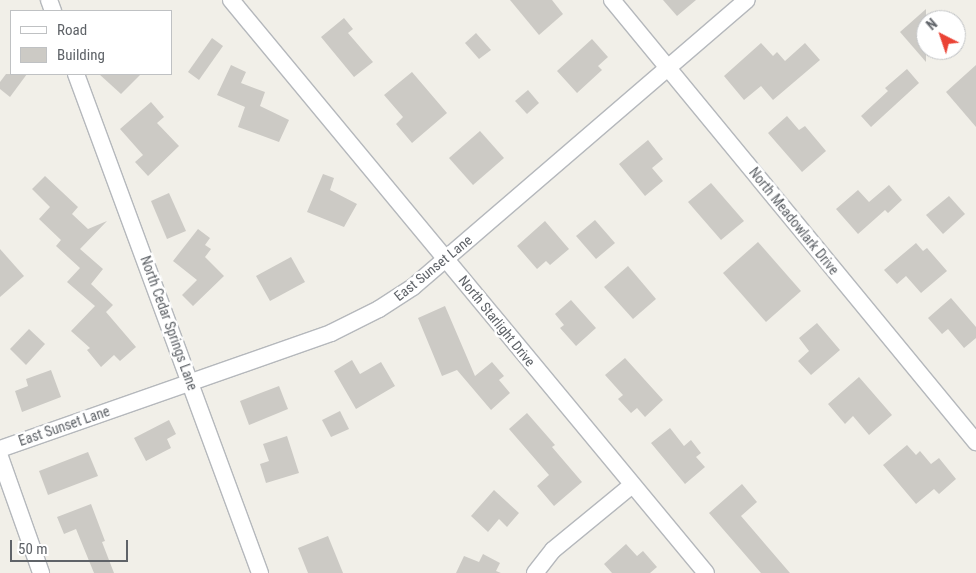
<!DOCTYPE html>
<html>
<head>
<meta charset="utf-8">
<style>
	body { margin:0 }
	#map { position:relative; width:976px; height:573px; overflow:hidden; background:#f1efe8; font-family:"Roboto Condensed",sans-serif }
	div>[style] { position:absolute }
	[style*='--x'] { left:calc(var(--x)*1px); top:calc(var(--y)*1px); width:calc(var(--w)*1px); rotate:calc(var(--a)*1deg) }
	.building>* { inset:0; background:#cccac5 }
	.roads { filter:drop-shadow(1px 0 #b5b8bc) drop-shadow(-1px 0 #b5b8bc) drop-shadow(0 1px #b5b8bc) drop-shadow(0 -1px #b5b8bc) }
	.minor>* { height:16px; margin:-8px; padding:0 8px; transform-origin:8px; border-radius:8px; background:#fff }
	span { translate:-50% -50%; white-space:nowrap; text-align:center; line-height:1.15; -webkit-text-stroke:5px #fff; paint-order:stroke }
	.street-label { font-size:14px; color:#5f6368 }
	.legend { position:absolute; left:10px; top:10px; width:162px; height:65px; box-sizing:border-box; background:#fff; border:1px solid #bfc1c3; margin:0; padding:6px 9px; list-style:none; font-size:15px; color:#5f6368 }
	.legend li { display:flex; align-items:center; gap:10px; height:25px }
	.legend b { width:25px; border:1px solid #bfc1c3 }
	.north { position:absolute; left:916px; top:10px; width:50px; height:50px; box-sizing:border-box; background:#fff; border:1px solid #bfc1c3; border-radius:50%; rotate:319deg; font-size:14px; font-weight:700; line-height:20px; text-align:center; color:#5f6368 }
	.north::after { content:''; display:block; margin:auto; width:18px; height:22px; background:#ea4335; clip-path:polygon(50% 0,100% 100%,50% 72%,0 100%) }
	.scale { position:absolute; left:10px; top:540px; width:118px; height:22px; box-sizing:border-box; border:2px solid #5f6368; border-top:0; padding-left:6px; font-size:15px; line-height:18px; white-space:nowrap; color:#5f6368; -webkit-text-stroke:4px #fff; paint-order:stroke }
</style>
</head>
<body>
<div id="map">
	<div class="building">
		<i style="clip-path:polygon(510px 0,552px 0,563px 14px,539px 35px)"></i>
		<i style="clip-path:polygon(663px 0,696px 0,677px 16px)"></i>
		<i style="clip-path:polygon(926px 9px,926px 62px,900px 32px)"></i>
		<i style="clip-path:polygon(344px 18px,353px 29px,348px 33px,373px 62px,354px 77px,321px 37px)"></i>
		<i style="clip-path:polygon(476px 33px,491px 50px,479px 59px,465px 43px)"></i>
		<i style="clip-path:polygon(212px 38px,223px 46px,199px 80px,188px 72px)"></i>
		<i style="clip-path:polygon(592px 39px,608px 57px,598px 66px,602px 70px,577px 93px,557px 71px)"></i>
		<i style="clip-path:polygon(761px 43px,773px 56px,777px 52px,785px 61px,805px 43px,820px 60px,773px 100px,761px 86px,744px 100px,724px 76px)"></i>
		<i style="clip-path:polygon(231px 65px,246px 72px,241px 83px,265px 92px,260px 106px,289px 120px,279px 142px,238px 127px,245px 107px,217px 95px)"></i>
		<i style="clip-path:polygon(976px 65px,976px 127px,946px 92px)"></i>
		<i style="clip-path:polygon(907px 69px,919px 83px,871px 127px,861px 116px,888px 91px,885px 88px)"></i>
		<i style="clip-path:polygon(412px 72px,447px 113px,412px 143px,396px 124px,403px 117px,384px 95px)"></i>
		<i style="clip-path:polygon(6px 74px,27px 74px,10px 97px,0 89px,0 82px)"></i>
		<i style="clip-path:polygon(99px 74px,141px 74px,121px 94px)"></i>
		<i style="clip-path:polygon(528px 90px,539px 103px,527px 114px,515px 101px)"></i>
		<i style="clip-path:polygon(151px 102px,164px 117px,157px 123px,179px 146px,148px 176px,135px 162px,143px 155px,120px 129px)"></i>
		<i style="clip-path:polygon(787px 116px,799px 130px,805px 126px,826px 151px,802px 172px,768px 133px)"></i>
		<i style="clip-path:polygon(480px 131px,504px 158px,473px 185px,449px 158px)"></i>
		<i style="clip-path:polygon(648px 140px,663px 159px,652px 168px,663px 181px,645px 196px,619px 164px)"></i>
		<i style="clip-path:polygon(323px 174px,334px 178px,330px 190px,357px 204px,344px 227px,307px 212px)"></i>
		<i style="clip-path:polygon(45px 176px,78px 207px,72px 214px,88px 229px,107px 221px,80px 249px,103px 269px,91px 284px,113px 305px,106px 312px,136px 347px,120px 361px,114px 355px,101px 367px,87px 350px,90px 348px,71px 331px,95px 306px,67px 282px,80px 268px,56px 246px,61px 240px,39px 219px,50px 207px,32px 189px)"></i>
		<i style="clip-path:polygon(711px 183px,744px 221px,721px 240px,688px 202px)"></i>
		<i style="clip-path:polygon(889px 185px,902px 200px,888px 213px,885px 210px,858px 234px,836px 209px,858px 190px,869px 202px)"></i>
		<i style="clip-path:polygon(169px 193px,186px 231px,167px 239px,151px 201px)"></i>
		<i style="clip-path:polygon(949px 196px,965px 214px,943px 234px,926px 215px)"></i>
		<i style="clip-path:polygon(595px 220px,615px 243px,596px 259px,576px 236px)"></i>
		<i style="clip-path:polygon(545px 221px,569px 249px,550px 265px,546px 261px,537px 269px,517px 246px)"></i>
		<i style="clip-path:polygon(198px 229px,210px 238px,205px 245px,211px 249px,205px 257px,224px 276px,193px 306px,182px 295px,197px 280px,173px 261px)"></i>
		<i style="clip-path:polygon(758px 242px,801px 291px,766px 322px,723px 273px)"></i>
		<i style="clip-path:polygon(916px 243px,923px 251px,927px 248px,947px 271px,921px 293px,906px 276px,897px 284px,884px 270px)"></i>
		<i style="clip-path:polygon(0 249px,24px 276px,0 297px)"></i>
		<i style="clip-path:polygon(291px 257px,305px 282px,270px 301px,256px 276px)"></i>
		<i style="clip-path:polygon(628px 266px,656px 299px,633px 319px,604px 287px)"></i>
		<i style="clip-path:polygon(951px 298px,976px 327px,976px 338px,964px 348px,948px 329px,942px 334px,928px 318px)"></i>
		<i style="clip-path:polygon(571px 300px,596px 328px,576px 346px,560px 328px,564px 325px,555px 314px)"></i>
		<i style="clip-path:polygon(445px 306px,475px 376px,492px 362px,504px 376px,499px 380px,510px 393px,491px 410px,457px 370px,442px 376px,418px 318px)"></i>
		<i style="clip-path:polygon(817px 323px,840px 350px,811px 375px,798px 361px,809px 351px,799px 338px)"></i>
		<i style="clip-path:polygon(29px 329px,45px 344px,26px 365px,10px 349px)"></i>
		<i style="clip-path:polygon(625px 358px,663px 400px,645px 417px,637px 408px,631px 413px,618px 399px,623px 395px,605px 375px)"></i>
		<i style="clip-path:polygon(352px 360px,360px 374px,381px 362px,395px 386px,356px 409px,334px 371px)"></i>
		<i style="clip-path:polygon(51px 370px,61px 397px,22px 412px,15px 391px,28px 386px,26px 379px)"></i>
		<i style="clip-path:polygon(859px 377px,892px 415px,869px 435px,853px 416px,845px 424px,828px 404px)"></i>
		<i style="clip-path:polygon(279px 386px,288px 409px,249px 425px,240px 401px)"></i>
		<i style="clip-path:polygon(340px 411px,349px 429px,331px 437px,322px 420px)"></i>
		<i style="clip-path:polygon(527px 413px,555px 445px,552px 447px,582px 482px,554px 506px,537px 486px,549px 475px,509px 429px)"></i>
		<i style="clip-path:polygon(169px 420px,176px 434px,167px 439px,171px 448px,146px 461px,134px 438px)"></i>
		<i style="clip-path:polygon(670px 428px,684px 446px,691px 440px,701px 453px,696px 457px,705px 467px,685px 484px,651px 443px)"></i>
		<i style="clip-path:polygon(287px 436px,299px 473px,266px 483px,260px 464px,269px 461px,263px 444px)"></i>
		<i style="clip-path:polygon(907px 445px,916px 455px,920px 451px,931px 464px,939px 458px,956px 479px,939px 494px,934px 489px,916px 504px,883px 465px)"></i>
		<i style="clip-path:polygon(88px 452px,98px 476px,48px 495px,39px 471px)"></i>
		<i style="clip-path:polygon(742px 484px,757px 502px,741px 516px,790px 573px,761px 573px,709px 513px)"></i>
		<i style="clip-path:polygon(494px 490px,519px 513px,507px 527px,499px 519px,488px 532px,471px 516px)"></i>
		<i style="clip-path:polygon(91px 504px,105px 541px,102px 542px,114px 573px,94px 573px,76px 529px,64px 534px,57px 517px)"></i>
		<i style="clip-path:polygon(328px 536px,343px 573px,308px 573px,298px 548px)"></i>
		<i style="clip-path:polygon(626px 544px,637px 556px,643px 551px,657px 567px,650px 573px,612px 573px,604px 564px)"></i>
		<i style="clip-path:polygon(483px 554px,500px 563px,496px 571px,501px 573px,456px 573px,464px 556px,479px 562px)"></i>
	</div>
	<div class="roads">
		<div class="minor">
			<i style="--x:49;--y:0;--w:12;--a:70"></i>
			<i style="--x:231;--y:0;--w:744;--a:50.34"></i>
			<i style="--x:612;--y:0;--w:573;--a:50.53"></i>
			<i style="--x:76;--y:74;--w:532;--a:69.76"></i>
			<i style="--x:0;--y:449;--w:351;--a:-19.3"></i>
			<i style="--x:331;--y:333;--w:54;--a:-26.6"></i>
			<i style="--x:379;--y:309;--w:40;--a:-32.9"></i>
			<i style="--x:413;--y:287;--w:440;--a:-40.7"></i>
			<i style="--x:0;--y:457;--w:123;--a:70.5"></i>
			<i style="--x:535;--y:573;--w:29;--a:-52"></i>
			<i style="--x:553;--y:550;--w:102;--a:-39.4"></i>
		</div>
	</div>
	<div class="street-label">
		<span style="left:794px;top:221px;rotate:51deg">North Meadowlark Drive</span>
		<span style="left:433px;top:268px;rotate:-39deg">East Sunset Lane</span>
		<span style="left:497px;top:321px;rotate:51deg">North Starlight Drive</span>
		<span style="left:169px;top:323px;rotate:70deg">North Cedar Springs Lane</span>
		<span style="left:64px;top:426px;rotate:-19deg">East Sunset Lane</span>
	</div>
	<ul class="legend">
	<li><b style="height:6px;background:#fff"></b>Road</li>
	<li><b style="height:14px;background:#cccac5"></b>Building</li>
	</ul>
	<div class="north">N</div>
	<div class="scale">50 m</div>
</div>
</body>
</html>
